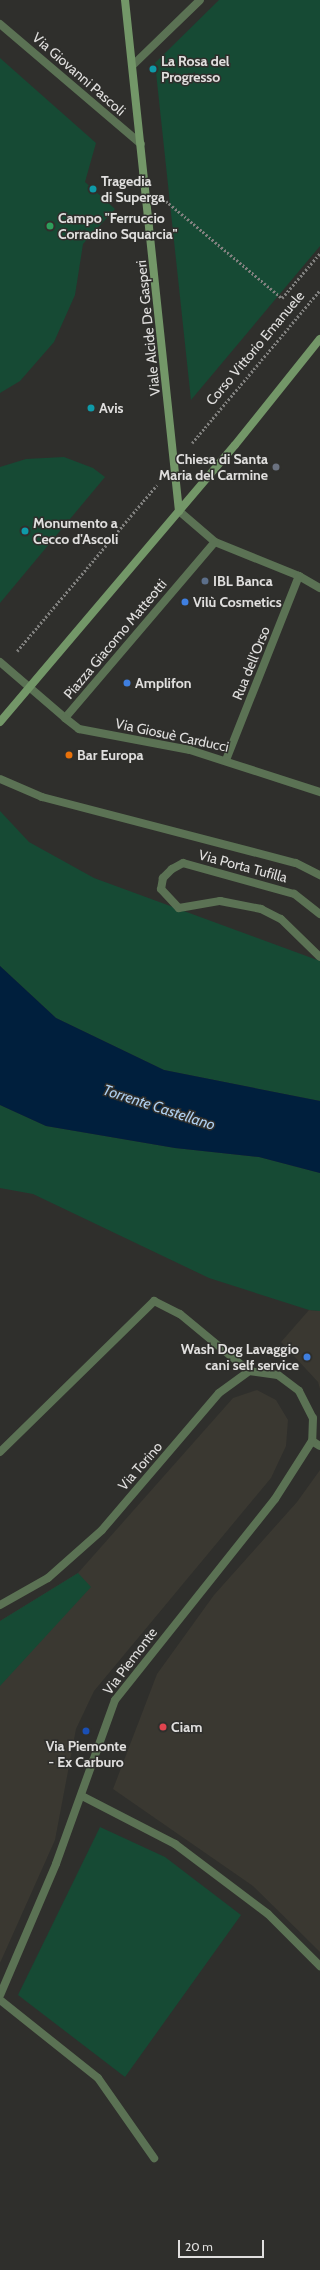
<!DOCTYPE html>
<html>
<head>
<meta charset="utf-8">
<style>
	body { margin:0 }
	#map { position:relative; width:320px; height:2270px; overflow:hidden; background:#2f2f2c; font-family:Cabin,sans-serif }
	div>[style] { position:absolute }
	[style*='--x'] { left:calc(var(--x)*1px); top:calc(var(--y)*1px); width:calc(var(--w)*1px); rotate:calc(var(--a)*1deg) }
	.built>* { inset:0; background:#3a3831 }
	.green>* { inset:0; background:#164a34 }
	.water>* { inset:0; background:#001f3d }
	.path>* { height:2.5px; margin-top:-1.25px; transform-origin:0; background:repeating-linear-gradient(90deg,#80807e 0 2px,transparent 0 4px) }
	.lane>* { height:8px; margin:-4px; padding:0 4px; transform-origin:4px; border-radius:4px; background:#5b7254 }
	.street>* { height:8px; margin:-4px; padding:0 4px; transform-origin:4px; border-radius:4px; background:#5b7254 }
	.secondary>* { height:8px; margin:-4px; padding:0 4px; transform-origin:4px; border-radius:4px; background:#739768 }
	.dots>* { width:11px; height:11px; translate:-50% -50%; box-sizing:border-box; border:2px solid #2f2f2c; border-radius:50% }
	span { translate:-50% -50%; white-space:nowrap; text-align:center; line-height:1.15; -webkit-text-stroke:3px #2f2f2c; paint-order:stroke }
	.poi-label { font-size:14px; color:#e0dfde; font-weight:700 }
	.left { translate:0 -50%; text-align:left }
	.right { translate:-100% -50%; text-align:right }
	.street-label { font-size:14px; color:#e0dfde }
	.water-label { font-size:15px; color:#adceef; font-style:italic }
	.scale { position:absolute; left:178px; top:2240px; width:86px; height:18px; box-sizing:border-box; border:2px solid #e0dfde; border-top:0; padding-left:5px; font-size:12px; line-height:14px; white-space:nowrap; color:#e0dfde; -webkit-text-stroke:3px #2f2f2c; paint-order:stroke }
</style>
</head>
<body>
<div id="map">
	<div class="built">
		<i style="clip-path:polygon(309px 1310px,320px 1311px,320px 1389px,318px 1382px,281px 1342px)"></i>
		<i style="clip-path:polygon(257px 1390px,276px 1400px,288px 1420px,286px 1446px,271px 1478px,94px 1691px,76px 1729px,55px 1840px,0 1963px,0 1621px,78px 1573px,233px 1398px)"></i>
		<i style="clip-path:polygon(320px 1470px,320px 1952px,253px 1886px,113px 1789px,157px 1674px,214px 1595px,297px 1502px)"></i>
	</div>
	<div class="green">
		<i style="clip-path:polygon(219px 0,320px 0,320px 246px,191px 400px,155px 63px)"></i>
		<i style="clip-path:polygon(0 58px,96px 143px,85px 182px,115px 209px,83px 244px,75px 295px,54px 342px,20px 381px,0 393px)"></i>
		<i style="clip-path:polygon(64px 457px,93px 468px,105px 477px,0 603px,0 467px,26px 459px)"></i>
		<i style="clip-path:polygon(0 811px,29px 842px,94px 878px,320px 961px,320px 1101px,164px 1070px,56px 1018px,0 966px)"></i>
		<i style="clip-path:polygon(0 1105px,46px 1126px,175px 1148px,259px 1157px,320px 1173px,320px 1311px,309px 1310px,209px 1278px,33px 1194px,0 1188px)"></i>
		<i style="clip-path:polygon(78px 1573px,91px 1587px,0 1686px,0 1621px)"></i>
		<i style="clip-path:polygon(100px 1827px,165px 1857px,241px 1915px,125px 2077px,18px 1995px)"></i>
	</div>
	<div class="water">
		<i style="clip-path:polygon(0 966px,56px 1018px,164px 1070px,320px 1101px,320px 1173px,259px 1157px,175px 1148px,46px 1126px,0 1105px)"></i>
	</div>
	<div class="path">
		<i style="--x:166;--y:201;--w:151;--a:39.9"></i>
		<i style="--x:282;--y:298;--w:59;--a:-49.8"></i>
		<i style="--x:192;--y:443;--w:199;--a:-50.1"></i>
		<i style="--x:17;--y:651;--w:217;--a:-49.9"></i>
	</div>
	<div class="lane">
		<i style="--x:0;--y:1452;--w:216;--a:-44.4"></i>
		<i style="--x:154;--y:1301;--w:29;--a:27"></i>
		<i style="--x:180;--y:1314;--w:89;--a:39.6"></i>
		<i style="--x:82;--y:1796;--w:105;--a:27.3"></i>
		<i style="--x:175;--y:1844;--w:116;--a:37"></i>
		<i style="--x:268;--y:1914;--w:74;--a:45"></i>
		<i style="--x:0;--y:2000;--w:125;--a:38.5"></i>
		<i style="--x:98;--y:2078;--w:98;--a:55"></i>
	</div>
	<div class="street">
		<i style="--x:0;--y:24;--w:185;--a:40.4"></i>
		<i style="--x:133;--y:65;--w:93;--a:-44.1"></i>
		<i style="--x:179;--y:511;--w:48;--a:40.7"></i>
		<i style="--x:215;--y:542;--w:91;--a:22"></i>
		<i style="--x:299;--y:576;--w:24;--a:30"></i>
		<i style="--x:0;--y:662;--w:86;--a:40.7"></i>
		<i style="--x:65;--y:718;--w:231;--a:-49.6"></i>
		<i style="--x:65;--y:718;--w:18;--a:38"></i>
		<i style="--x:79;--y:729;--w:113;--a:10.7"></i>
		<i style="--x:190;--y:750;--w:137;--a:17.9"></i>
		<i style="--x:226;--y:760;--w:198;--a:-68.4"></i>
		<i style="--x:0;--y:779;--w:46;--a:23.2"></i>
		<i style="--x:42;--y:797;--w:262;--a:14.6"></i>
		<i style="--x:296;--y:863;--w:27;--a:27"></i>
		<i style="--x:320;--y:914;--w:33;--a:-142"></i>
		<i style="--x:294;--y:894;--w:115;--a:-164.4"></i>
		<i style="--x:183;--y:863;--w:13;--a:151"></i>
		<i style="--x:172;--y:869;--w:13;--a:135"></i>
		<i style="--x:163;--y:878;--w:11;--a:100"></i>
		<i style="--x:161;--y:889;--w:26;--a:47"></i>
		<i style="--x:179;--y:908;--w:42;--a:-9.7"></i>
		<i style="--x:220;--y:901;--w:42;--a:11"></i>
		<i style="--x:261;--y:909;--w:22;--a:27"></i>
		<i style="--x:281;--y:919;--w:54;--a:44.3"></i>
		<i style="--x:312;--y:1441;--w:9;--a:32"></i>
		<i style="--x:0;--y:1605;--w:55;--a:-29.4"></i>
		<i style="--x:48;--y:1578;--w:72;--a:-41.6"></i>
		<i style="--x:102;--y:1530;--w:180;--a:-49.5"></i>
		<i style="--x:219;--y:1393;--w:37;--a:-36"></i>
		<i style="--x:249;--y:1371;--w:29;--a:8"></i>
		<i style="--x:278;--y:1375;--w:26;--a:37"></i>
		<i style="--x:299;--y:1391;--w:30;--a:63"></i>
		<i style="--x:313;--y:1418;--w:23;--a:92"></i>
		<i style="--x:312;--y:1441;--w:69;--a:122.5"></i>
		<i style="--x:275;--y:1499;--w:257;--a:128.5"></i>
		<i style="--x:115;--y:1700;--w:174;--a:109.8"></i>
		<i style="--x:56;--y:1864;--w:142;--a:113.1"></i>
	</div>
	<div class="secondary">
		<i style="--x:125;--y:0;--w:514;--a:83.97"></i>
		<i style="--x:0;--y:722;--w:363;--a:-49.7"></i>
		<i style="--x:235;--y:445;--w:136;--a:-51.3"></i>
	</div>
	<div class="dots">
		<i style="left:153px;top:69px;background:#0f9aa8"></i>
		<i style="left:93px;top:189px;background:#0f9aa8"></i>
		<i style="left:50px;top:226px;background:#2e9e5b"></i>
		<i style="left:91px;top:408px;background:#0f9aa8"></i>
		<i style="left:276px;top:467px;background:#6b7280"></i>
		<i style="left:25px;top:531px;background:#0f9aa8"></i>
		<i style="left:205px;top:581px;background:#5c6f8a"></i>
		<i style="left:185px;top:602px;background:#3f7fe0"></i>
		<i style="left:127px;top:683px;background:#3f7fe0"></i>
		<i style="left:69px;top:755px;background:#e8710a"></i>
		<i style="left:307px;top:1357px;background:#3f7fe0"></i>
		<i style="left:163px;top:1727px;background:#e0444e"></i>
		<i style="left:86px;top:1731px;background:#1a4fb4"></i>
	</div>
	<div class="poi-label">
		<span class="left" style="left:161px;top:69px">La Rosa del<br>Progresso</span>
		<span class="left" style="left:101px;top:189px">Tragedia<br>di Superga</span>
		<span class="left" style="left:58px;top:226px">Campo "Ferruccio<br>Corradino Squarcia"</span>
		<span class="left" style="left:99px;top:408px">Avis</span>
		<span class="right" style="left:268px;top:467px">Chiesa di Santa<br>Maria del Carmine</span>
		<span class="left" style="left:33px;top:531px">Monumento a<br>Cecco d'Ascoli</span>
		<span class="left" style="left:213px;top:581px">IBL Banca</span>
		<span class="left" style="left:193px;top:602px">Vilù Cosmetics</span>
		<span class="left" style="left:135px;top:683px">Amplifon</span>
		<span class="left" style="left:77px;top:755px">Bar Europa</span>
		<span class="right" style="left:299px;top:1357px">Wash Dog Lavaggio<br>cani self service</span>
		<span class="left" style="left:171px;top:1727px">Ciam</span>
		<span style="left:86px;top:1754px">Via Piemonte<br>- Ex Carburo</span>
	</div>
	<div class="street-label">
		<span style="left:79px;top:74px;rotate:41deg">Via Giovanni Pascoli</span>
		<span style="left:148px;top:328px;rotate:-96deg">Viale Alcide De Gasperi</span>
		<span style="left:255px;top:348px;rotate:-50deg">Corso Vittorio Emanuele</span>
		<span style="left:115px;top:639px;rotate:-50deg">Piazza Giacomo Matteotti</span>
		<span style="left:251px;top:663px;rotate:-68deg">Rua dell'Orso</span>
		<span style="left:172px;top:735px;rotate:12deg">Via Giosuè Carducci</span>
		<span style="left:243px;top:866px;rotate:15deg">Via Porta Tufilla</span>
		<span style="left:140px;top:1466px;rotate:-49deg">Via Torino</span>
		<span style="left:130px;top:1661px;rotate:-53deg">Via Piemonte</span>
	</div>
	<div class="water-label">
		<span style="left:159px;top:1108px;rotate:18deg">Torrente Castellano</span>
	</div>
	<div class="scale">20 m</div>
</div>
</body>
</html>
